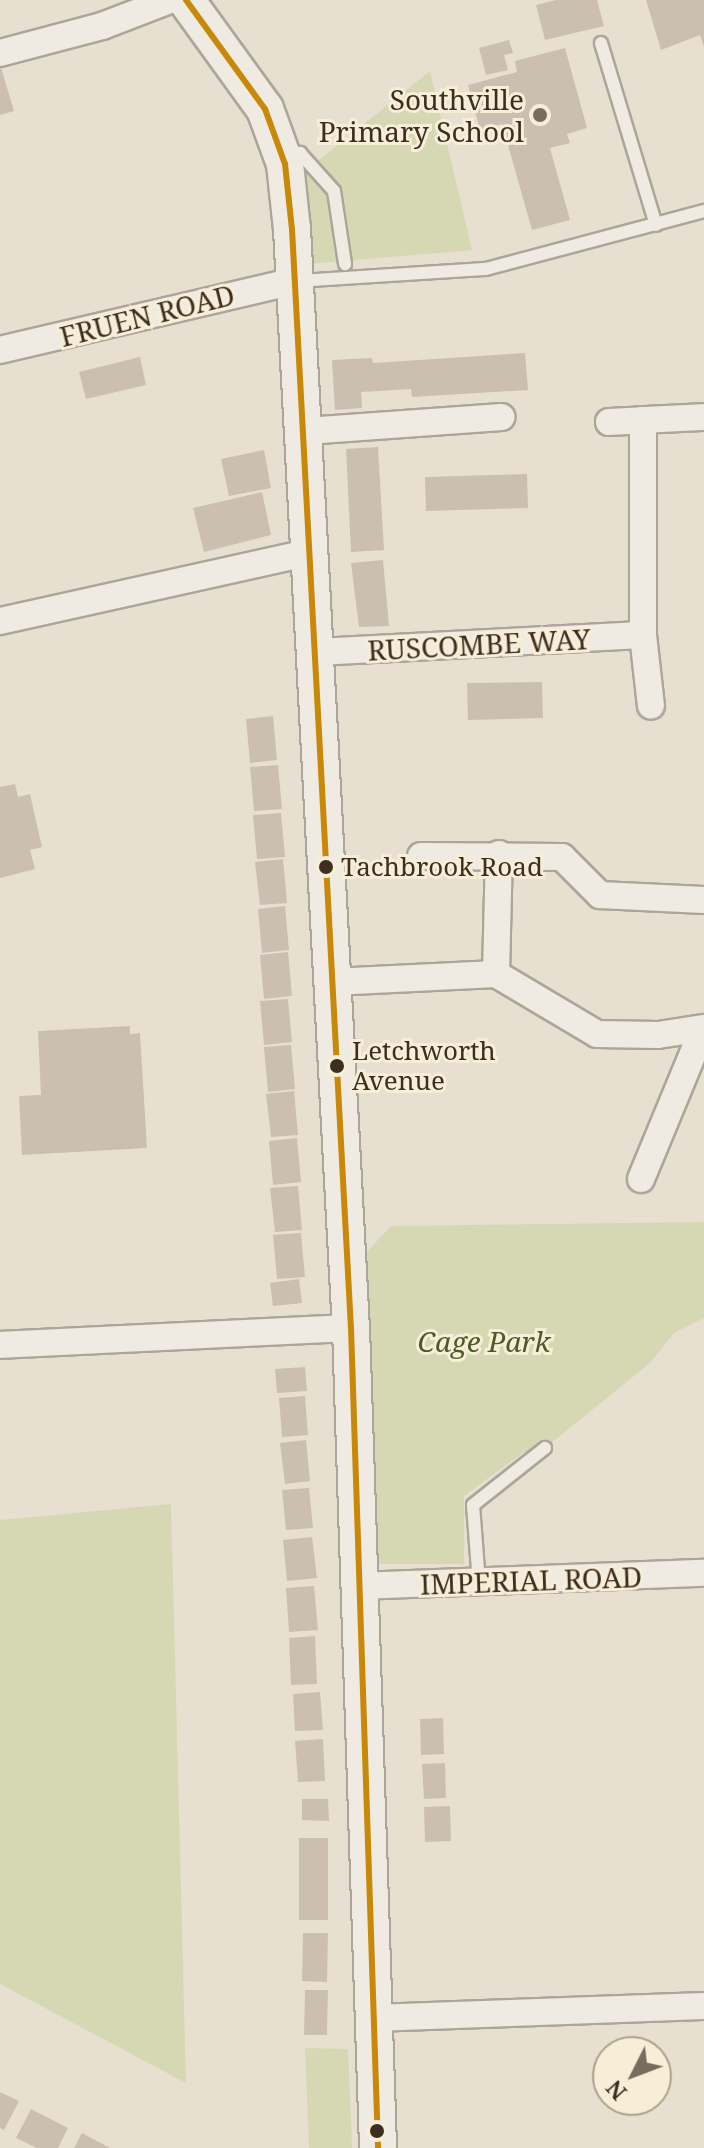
<!DOCTYPE html>
<html>
<head>
<meta charset="utf-8">
<style>
	body { margin:0 }
	#map { position:relative; width:704px; height:2148px; overflow:hidden; background:#e7e0d1; font-family:"Noto Serif",serif }
	div>[style] { position:absolute }
	[style*='--x'] { left:calc(var(--x)*1px); top:calc(var(--y)*1px); width:calc(var(--w)*1px); rotate:calc(var(--a)*1deg) }
	.green>* { inset:0; background:#d6d7b3 }
	.building>* { inset:0; background:#cbbfb2 }
	.roads { filter:drop-shadow(2px 0 #ada599) drop-shadow(-2px 0 #ada599) drop-shadow(0 2px #ada599) drop-shadow(0 -2px #ada599) }
	.service>* { height:12px; margin:-6px; padding:0 6px; transform-origin:6px; border-radius:6px; background:#efebe3 }
	.minor>* { height:26px; margin:-13px; padding:0 13px; transform-origin:13px; border-radius:13px; background:#efebe3 }
	.secondary>* { height:36px; margin:-18px; padding:0 18px; transform-origin:18px; border-radius:18px; background:#efebe3 }
	.bus-1>* { height:6px; margin:-3px; padding:0 3px; transform-origin:3px; border-radius:3px; background:#c88808 }
	.dots>* { width:22px; height:22px; translate:-50% -50%; box-sizing:border-box; border:4px solid #f7eed8; border-radius:50% }
	span { translate:-50% -50%; white-space:nowrap; text-align:center; line-height:1.15; -webkit-text-stroke:6px #f7eed8; paint-order:stroke }
	.bus-label { font-size:26px; color:#3d2e20 }
	.left { translate:0 -50%; text-align:left }
	.poi-label { font-size:28px; color:#3d2e20 }
	.right { translate:-100% -50%; text-align:right }
	.street-label { font-size:28px; color:#3d2e20 }
	.park-label { font-size:28px; color:#4d5a26; font-style:italic }
	.north { position:absolute; left:592px; top:2036px; width:80px; height:80px; box-sizing:border-box; background:#f7eed8; border:2px solid #ada18e; border-radius:50%; rotate:228deg; font-size:22px; font-weight:700; line-height:32px; text-align:center; color:#3d2e20 }
	.north::after { content:''; display:block; margin:auto; width:28px; height:36px; background:#786c5e; clip-path:polygon(50% 0,100% 100%,50% 72%,0 100%) }
</style>
</head>
<body>
<div id="map">
	<div class="green">
		<i style="clip-path:polygon(430px 71px,472px 250px,307px 264px,299px 176px)"></i>
		<i style="clip-path:polygon(704px 1222px,704px 1318px,674px 1333px,650px 1363px,545px 1448px,524px 1452px,464px 1496px,464px 1564px,377px 1564px,363px 1256px,391px 1226px)"></i>
		<i style="clip-path:polygon(171px 1504px,186px 2083px,0 1984px,0 1520px)"></i>
		<i style="clip-path:polygon(305px 2048px,348px 2049px,352px 2148px,309px 2148px)"></i>
	</div>
	<div class="building">
		<i style="clip-path:polygon(556px 0,597px 0,604px 26px,545px 40px,536px 5px)"></i>
		<i style="clip-path:polygon(646px 0,704px 0,704px 47px,700px 35px,661px 50px)"></i>
		<i style="clip-path:polygon(509px 40px,513px 53px,504px 55px,508px 70px,486px 75px,479px 48px)"></i>
		<i style="clip-path:polygon(565px 48px,587px 128px,567px 134px,570px 143px,550px 148px,570px 220px,532px 230px,502px 124px,480px 130px,468px 85px,517px 72px,515px 61px)"></i>
		<i style="clip-path:polygon(0 64px,14px 111px,0 115px)"></i>
		<i style="clip-path:polygon(525px 353px,528px 390px,412px 397px,411px 389px,361px 392px,362px 408px,335px 410px,332px 360px,372px 358px,373px 363px)"></i>
		<i style="clip-path:polygon(140px 357px,146px 385px,86px 399px,79px 372px)"></i>
		<i style="clip-path:polygon(378px 447px,384px 550px,351px 552px,346px 449px)"></i>
		<i style="clip-path:polygon(264px 450px,271px 488px,229px 496px,221px 459px)"></i>
		<i style="clip-path:polygon(527px 474px,528px 508px,426px 511px,425px 477px)"></i>
		<i style="clip-path:polygon(262px 492px,271px 535px,204px 552px,193px 508px)"></i>
		<i style="clip-path:polygon(383px 560px,389px 626px,359px 627px,351px 563px)"></i>
		<i style="clip-path:polygon(542px 682px,543px 718px,468px 720px,467px 683px)"></i>
		<i style="clip-path:polygon(273px 716px,277px 760px,250px 763px,246px 719px)"></i>
		<i style="clip-path:polygon(278px 765px,282px 809px,254px 811px,250px 767px)"></i>
		<i style="clip-path:polygon(15px 784px,18px 797px,30px 794px,42px 847px,30px 850px,35px 869px,0 878px,0 787px)"></i>
		<i style="clip-path:polygon(281px 813px,285px 857px,257px 859px,253px 815px)"></i>
		<i style="clip-path:polygon(283px 859px,287px 903px,260px 905px,255px 862px)"></i>
		<i style="clip-path:polygon(285px 906px,289px 950px,262px 953px,258px 909px)"></i>
		<i style="clip-path:polygon(288px 952px,292px 996px,264px 999px,260px 955px)"></i>
		<i style="clip-path:polygon(288px 999px,292px 1042px,264px 1045px,260px 1001px)"></i>
		<i style="clip-path:polygon(130px 1026px,130px 1034px,140px 1033px,147px 1148px,22px 1155px,19px 1096px,41px 1095px,38px 1031px)"></i>
		<i style="clip-path:polygon(291px 1045px,295px 1089px,268px 1092px,264px 1047px)"></i>
		<i style="clip-path:polygon(294px 1091px,298px 1135px,271px 1137px,266px 1094px)"></i>
		<i style="clip-path:polygon(297px 1138px,301px 1182px,273px 1185px,269px 1141px)"></i>
		<i style="clip-path:polygon(298px 1186px,302px 1230px,275px 1232px,270px 1188px)"></i>
		<i style="clip-path:polygon(301px 1233px,305px 1277px,277px 1279px,273px 1235px)"></i>
		<i style="clip-path:polygon(299px 1279px,302px 1303px,273px 1306px,270px 1283px)"></i>
		<i style="clip-path:polygon(305px 1367px,307px 1391px,277px 1393px,275px 1369px)"></i>
		<i style="clip-path:polygon(305px 1396px,308px 1435px,282px 1437px,279px 1398px)"></i>
		<i style="clip-path:polygon(306px 1440px,310px 1481px,285px 1484px,280px 1443px)"></i>
		<i style="clip-path:polygon(309px 1488px,313px 1528px,286px 1530px,282px 1490px)"></i>
		<i style="clip-path:polygon(312px 1537px,317px 1578px,287px 1581px,283px 1540px)"></i>
		<i style="clip-path:polygon(314px 1586px,318px 1630px,289px 1632px,286px 1588px)"></i>
		<i style="clip-path:polygon(315px 1636px,317px 1684px,291px 1685px,289px 1638px)"></i>
		<i style="clip-path:polygon(320px 1692px,323px 1730px,295px 1731px,293px 1694px)"></i>
		<i style="clip-path:polygon(443px 1718px,444px 1754px,421px 1755px,420px 1719px)"></i>
		<i style="clip-path:polygon(323px 1739px,325px 1781px,298px 1782px,295px 1741px)"></i>
		<i style="clip-path:polygon(445px 1763px,446px 1798px,424px 1799px,422px 1764px)"></i>
		<i style="clip-path:polygon(302px 1799px,328px 1799px,329px 1821px,302px 1820px)"></i>
		<i style="clip-path:polygon(450px 1806px,451px 1841px,425px 1842px,424px 1807px)"></i>
		<i style="clip-path:polygon(299px 1838px,328px 1838px,328px 1920px,299px 1920px)"></i>
		<i style="clip-path:polygon(303px 1933px,328px 1933px,327px 1982px,302px 1981px)"></i>
		<i style="clip-path:polygon(305px 1990px,328px 1990px,327px 2035px,304px 2035px)"></i>
		<i style="clip-path:polygon(0 2092px,19px 2101px,4px 2130px,0 2128px)"></i>
		<i style="clip-path:polygon(31px 2109px,68px 2128px,58px 2148px,37px 2148px,16px 2138px)"></i>
		<i style="clip-path:polygon(82px 2133px,110px 2148px,74px 2148px)"></i>
	</div>
	<div class="roads">
		<div class="service">
			<i style="--x:601;--y:43;--w:190;--a:73.2"></i>
			<i style="--x:288;--y:163;--w:16;--a:-40"></i>
			<i style="--x:300;--y:153;--w:51;--a:48.2"></i>
			<i style="--x:334;--y:191;--w:74;--a:81.4"></i>
			<i style="--x:298;--y:281;--w:188;--a:-3.7"></i>
			<i style="--x:486;--y:269;--w:226;--a:-14.9"></i>
			<i style="--x:479;--y:1583;--w:78;--a:-94.4"></i>
			<i style="--x:473;--y:1505;--w:92;--a:-38.4"></i>
		</div>
		<div class="minor">
			<i style="--x:0;--y:53;--w:106;--a:-14.8"></i>
			<i style="--x:102;--y:26;--w:73;--a:-20.9"></i>
			<i style="--x:0;--y:350;--w:302;--a:-13.2"></i>
			<i style="--x:609;--y:422;--w:34;--a:-3"></i>
			<i style="--x:306;--y:431;--w:196;--a:-4.1"></i>
			<i style="--x:0;--y:621;--w:319;--a:-12.5"></i>
			<i style="--x:643;--y:635;--w:215;--a:-90"></i>
			<i style="--x:643;--y:420;--w:61;--a:-2.8"></i>
			<i style="--x:316;--y:652;--w:327;--a:-3"></i>
			<i style="--x:643;--y:635;--w:71;--a:83.6"></i>
			<i style="--x:421;--y:856;--w:141;--a:0.4"></i>
			<i style="--x:562;--y:857;--w:54;--a:45"></i>
			<i style="--x:600;--y:895;--w:104;--a:2.8"></i>
			<i style="--x:496;--y:974;--w:120;--a:-88.6"></i>
			<i style="--x:332;--y:982;--w:164;--a:-2.8"></i>
			<i style="--x:496;--y:974;--w:117;--a:30.7"></i>
			<i style="--x:597;--y:1034;--w:61;--a:0.9"></i>
			<i style="--x:658;--y:1035;--w:47;--a:-8.7"></i>
			<i style="--x:641;--y:1179;--w:162;--a:-67.5"></i>
			<i style="--x:0;--y:1345;--w:351;--a:-2.8"></i>
			<i style="--x:358;--y:1586;--w:346;--a:-2.2"></i>
			<i style="--x:373;--y:2018;--w:331;--a:-2.1"></i>
		</div>
		<div class="secondary">
			<i style="--x:186;--y:0;--w:135;--a:54.1"></i>
			<i style="--x:265;--y:109;--w:59;--a:70"></i>
			<i style="--x:285;--y:164;--w:65;--a:83.9"></i>
			<i style="--x:292;--y:229;--w:1101;--a:86.93"></i>
			<i style="--x:351;--y:1328;--w:820;--a:88.11"></i>
		</div>
	</div>
	<div class="bus-1">
		<i style="--x:186;--y:0;--w:135;--a:54.1"></i>
		<i style="--x:265;--y:109;--w:59;--a:70"></i>
		<i style="--x:285;--y:164;--w:65;--a:83.9"></i>
		<i style="--x:292;--y:229;--w:1101;--a:86.93"></i>
		<i style="--x:351;--y:1328;--w:820;--a:88.11"></i>
	</div>
	<div class="dots">
		<i style="left:540px;top:115px;background:#786c5e"></i>
		<i style="left:326px;top:867px;background:#3d2e20"></i>
		<i style="left:337px;top:1066px;background:#3d2e20"></i>
		<i style="left:377px;top:2131px;background:#3d2e20"></i>
	</div>
	<div class="bus-label">
		<span class="left" style="left:341px;top:867px">Tachbrook Road</span>
		<span class="left" style="left:352px;top:1066px">Letchworth<br>Avenue</span>
	</div>
	<div class="poi-label">
		<span class="right" style="left:524px;top:115px">Southville<br>Primary School</span>
	</div>
	<div class="street-label">
		<span style="left:147px;top:315px;rotate:-14deg">FRUEN ROAD</span>
		<span style="left:479px;top:644px;rotate:-3deg">RUSCOMBE WAY</span>
		<span style="left:531px;top:1580px;rotate:-2deg">IMPERIAL ROAD</span>
	</div>
	<div class="park-label">
		<span style="left:484px;top:1341px">Cage Park</span>
	</div>
	<div class="north">N</div>
</div>
</body>
</html>
